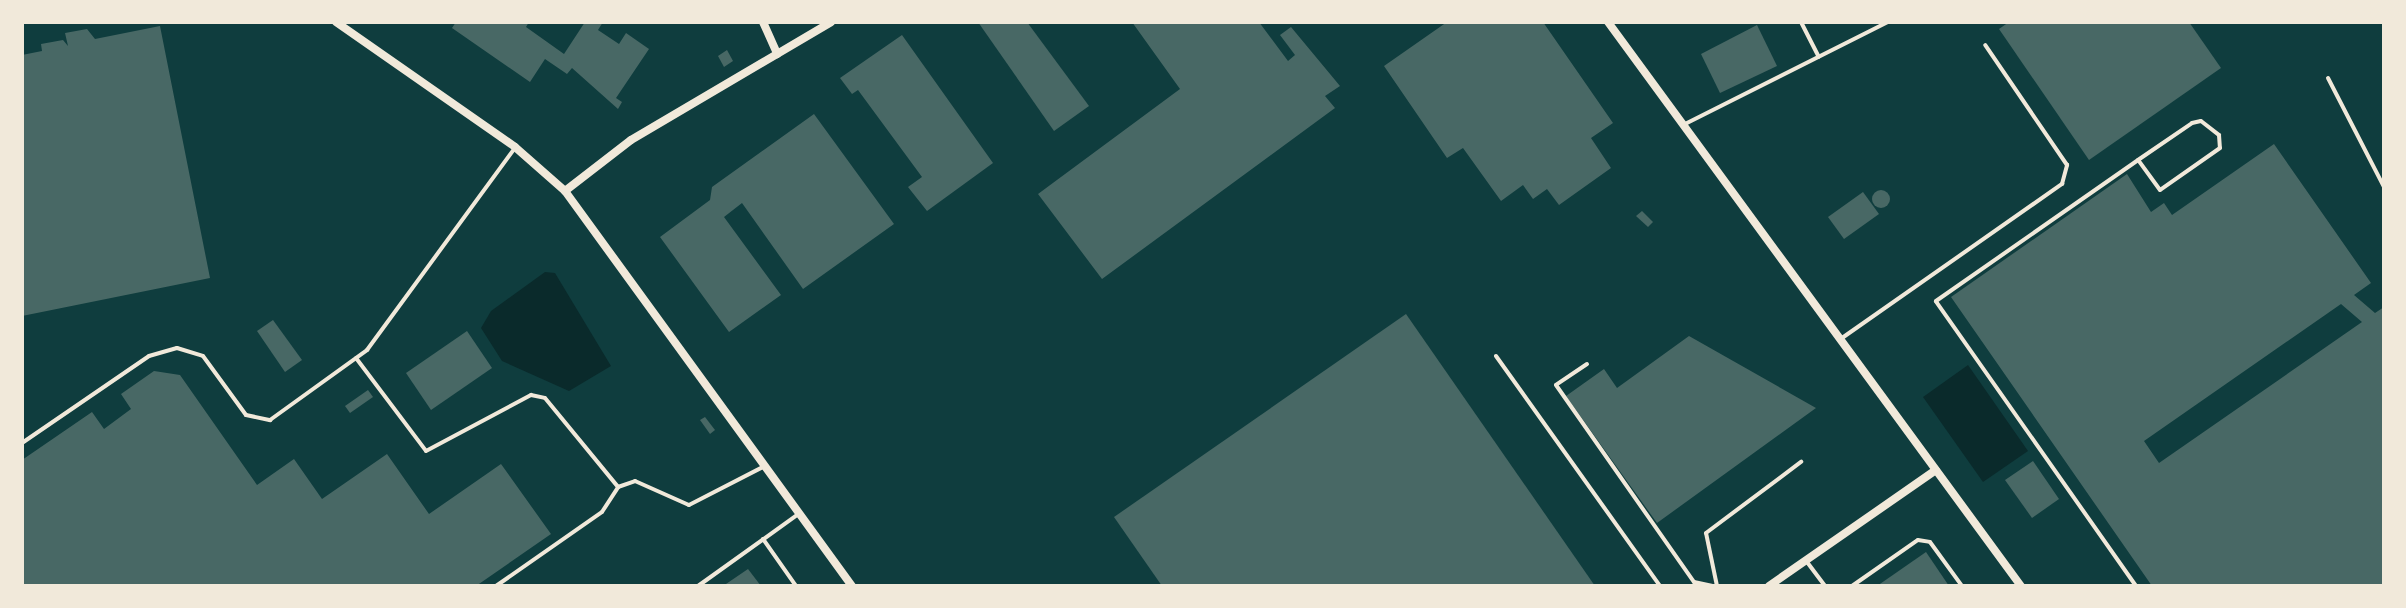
<!DOCTYPE html>
<html>
<head>
<meta charset="utf-8">
<style>
	body { margin:0 }
	#map { position:relative; width:2406px; height:608px; overflow:hidden; background:#0f3d3e; font-family:"Roboto Condensed",sans-serif }
	div>[style] { position:absolute }
	[style*='--x'] { left:calc(var(--x)*1px); top:calc(var(--y)*1px); width:calc(var(--w)*1px); rotate:calc(var(--a)*1deg) }
	.water>* { inset:0; background:#0a2a2b }
	.building>* { inset:0; background:#486865 }
	.round { border-radius:50% }
	.service>* { height:4px; margin:-2px; padding:0 2px; transform-origin:2px; border-radius:2px; background:#f1e9da }
	.minor>* { height:8px; margin:-4px; padding:0 4px; transform-origin:4px; border-radius:4px; background:#f1e9da }
	span { translate:-50% -50%; white-space:nowrap; text-align:center; line-height:1.15; -webkit-text-stroke:6px #f1e9da; paint-order:stroke }
	.frame { position:absolute; inset:0; border:24px solid #f1e9da; pointer-events:none }
</style>
</head>
<body>
<div id="map">
	<div class="water">
		<i style="clip-path:polygon(545px 272px,555px 273px,611px 366px,569px 391px,502px 361px,481px 328px,491px 311px)"></i>
		<i style="clip-path:polygon(1968px 365px,2028px 451px,1983px 482px,1923px 397px)"></i>
	</div>
	<div class="building">
		<i style="clip-path:polygon(456px 22px,529px 22px,526px 27px,564px 54px,585px 22px,603px 22px,598px 30px,619px 44px,626px 33px,649px 49px,616px 98px,622px 102px,618px 109px,572px 68px,567px 74px,545px 59px,530px 82px,452px 28px)"></i>
		<i style="clip-path:polygon(978px 22px,1027px 22px,1089px 106px,1054px 131px)"></i>
		<i style="clip-path:polygon(1132px 22px,1259px 22px,1288px 61px,1295px 55px,1280px 35px,1291px 27px,1340px 86px,1325px 96px,1335px 108px,1102px 279px,1038px 194px,1180px 89px)"></i>
		<i style="clip-path:polygon(1447px 22px,1543px 22px,1613px 123px,1591px 138px,1611px 168px,1559px 205px,1547px 189px,1533px 199px,1523px 185px,1501px 201px,1463px 148px,1447px 158px,1384px 66px)"></i>
		<i style="clip-path:polygon(2009px 22px,2189px 22px,2221px 68px,2089px 160px,1999px 29px)"></i>
		<i style="clip-path:polygon(1757px 25px,1777px 66px,1720px 93px,1701px 54px)"></i>
		<i style="clip-path:polygon(160px 26px,210px 278px,22px 316px,22px 55px,42px 51px,41px 44px,63px 40px,68px 46px,65px 33px,87px 29px,95px 39px)"></i>
		<i style="clip-path:polygon(902px 35px,993px 163px,927px 211px,908px 187px,922px 177px,858px 90px,852px 94px,840px 78px)"></i>
		<i style="clip-path:polygon(727px 50px,733px 61px,724px 67px,718px 56px)"></i>
		<i style="clip-path:polygon(814px 114px,894px 224px,803px 289px,742px 203px,724px 217px,781px 295px,729px 332px,660px 237px,710px 200px,712px 187px)"></i>
		<i style="clip-path:polygon(evenodd,2274px 144px,2371px 283px,2354px 295px,2375px 313px,2384px 307px,2384px 586px,2152px 586px,1951px 297px,2127px 174px,2151px 212px,2164px 203px,2172px 215px,2274px 144px,2341px 304px,2362px 322px,2159px 463px,2144px 441px,2341px 304px)"></i>
		<i class="round" style="left:1872px;top:190px;width:18px;height:18px"></i>
		<i style="clip-path:polygon(1863px 192px,1879px 214px,1844px 239px,1828px 217px)"></i>
		<i style="clip-path:polygon(1642px 211px,1653px 222px,1648px 227px,1636px 216px)"></i>
		<i style="clip-path:polygon(1406px 314px,1595px 586px,1162px 586px,1114px 517px)"></i>
		<i style="clip-path:polygon(273px 320px,302px 360px,285px 372px,257px 331px)"></i>
		<i style="clip-path:polygon(467px 331px,492px 368px,431px 410px,406px 373px)"></i>
		<i style="clip-path:polygon(1689px 336px,1816px 408px,1657px 523px,1566px 396px,1604px 369px,1617px 388px)"></i>
		<i style="clip-path:polygon(154px 371px,180px 375px,257px 485px,294px 459px,322px 499px,387px 454px,429px 514px,501px 464px,551px 534px,476px 586px,22px 586px,22px 460px,92px 412px,104px 429px,131px 409px,121px 394px)"></i>
		<i style="clip-path:polygon(368px 390px,373px 397px,350px 413px,345px 406px)"></i>
		<i style="clip-path:polygon(705px 417px,715px 430px,710px 434px,700px 420px)"></i>
		<i style="clip-path:polygon(2033px 461px,2059px 499px,2032px 518px,2005px 480px)"></i>
		<i style="clip-path:polygon(1926px 552px,1949px 586px,1877px 586px)"></i>
		<i style="clip-path:polygon(748px 569px,761px 586px,723px 586px)"></i>
	</div>
	<div class="service">
		<i style="--x:1801;--y:22;--w:39;--a:63"></i>
		<i style="--x:2328;--y:78;--w:123;--a:62.8"></i>
		<i style="--x:1685;--y:124;--w:227;--a:-26.7"></i>
		<i style="--x:1842;--y:338;--w:269;--a:-35"></i>
		<i style="--x:2062;--y:184;--w:20;--a:-75"></i>
		<i style="--x:2067;--y:165;--w:145;--a:-124.3"></i>
		<i style="--x:1496;--y:356;--w:282;--a:54.5"></i>
		<i style="--x:356;--y:358;--w:116;--a:53"></i>
		<i style="--x:426;--y:451;--w:119;--a:-28.1"></i>
		<i style="--x:531;--y:395;--w:14;--a:12"></i>
		<i style="--x:545;--y:398;--w:115;--a:50.6"></i>
		<i style="--x:1587;--y:364;--w:37;--a:146"></i>
		<i style="--x:1556;--y:385;--w:241;--a:55"></i>
		<i style="--x:1694;--y:582;--w:19;--a:12"></i>
		<i style="--x:22;--y:443;--w:154;--a:-34.4"></i>
		<i style="--x:149;--y:356;--w:29;--a:-16"></i>
		<i style="--x:177;--y:348;--w:27;--a:17"></i>
		<i style="--x:203;--y:356;--w:73;--a:53.9"></i>
		<i style="--x:246;--y:415;--w:25;--a:12"></i>
		<i style="--x:270;--y:420;--w:120;--a:-35.8"></i>
		<i style="--x:367;--y:350;--w:249;--a:-53.8"></i>
		<i style="--x:763;--y:539;--w:57;--a:54.9"></i>
		<i style="--x:1807;--y:562;--w:30;--a:53"></i>
		<i style="--x:496;--y:586;--w:129;--a:-34.9"></i>
		<i style="--x:602;--y:512;--w:30;--a:-57"></i>
		<i style="--x:618;--y:487;--w:18;--a:-19"></i>
		<i style="--x:635;--y:481;--w:59;--a:24"></i>
		<i style="--x:689;--y:505;--w:85;--a:-27.2"></i>
		<i style="--x:698;--y:586;--w:125;--a:-35.6"></i>
		<i style="--x:1717;--y:586;--w:54;--a:-101.7"></i>
		<i style="--x:1706;--y:533;--w:119;--a:-36.8"></i>
		<i style="--x:1852;--y:586;--w:80;--a:-34.9"></i>
		<i style="--x:1918;--y:540;--w:12;--a:9"></i>
		<i style="--x:1930;--y:542;--w:54;--a:54"></i>
		<i style="--x:2136;--y:586;--w:348;--a:-125.1"></i>
		<i style="--x:1936;--y:301;--w:246;--a:-34.9"></i>
		<i style="--x:2138;--y:160;--w:65;--a:-34.4"></i>
		<i style="--x:2192;--y:123;--w:9;--a:-13"></i>
		<i style="--x:2201;--y:121;--w:23;--a:38"></i>
		<i style="--x:2219;--y:135;--w:13;--a:86"></i>
		<i style="--x:2220;--y:148;--w:73;--a:145"></i>
		<i style="--x:2160;--y:190;--w:37;--a:-126"></i>
	</div>
	<div class="minor">
		<i style="--x:336;--y:22;--w:218;--a:34.9"></i>
		<i style="--x:515;--y:147;--w:67;--a:41.3"></i>
		<i style="--x:565;--y:191;--w:488;--a:54"></i>
		<i style="--x:763;--y:22;--w:35;--a:66"></i>
		<i style="--x:1608;--y:22;--w:699;--a:53.79"></i>
		<i style="--x:565;--y:191;--w:83;--a:-37.7"></i>
		<i style="--x:631;--y:140;--w:232;--a:-30.5"></i>
		<i style="--x:1769;--y:586;--w:203;--a:-34.8"></i>
	</div>
	<div class="frame"></div>
</div>
</body>
</html>
